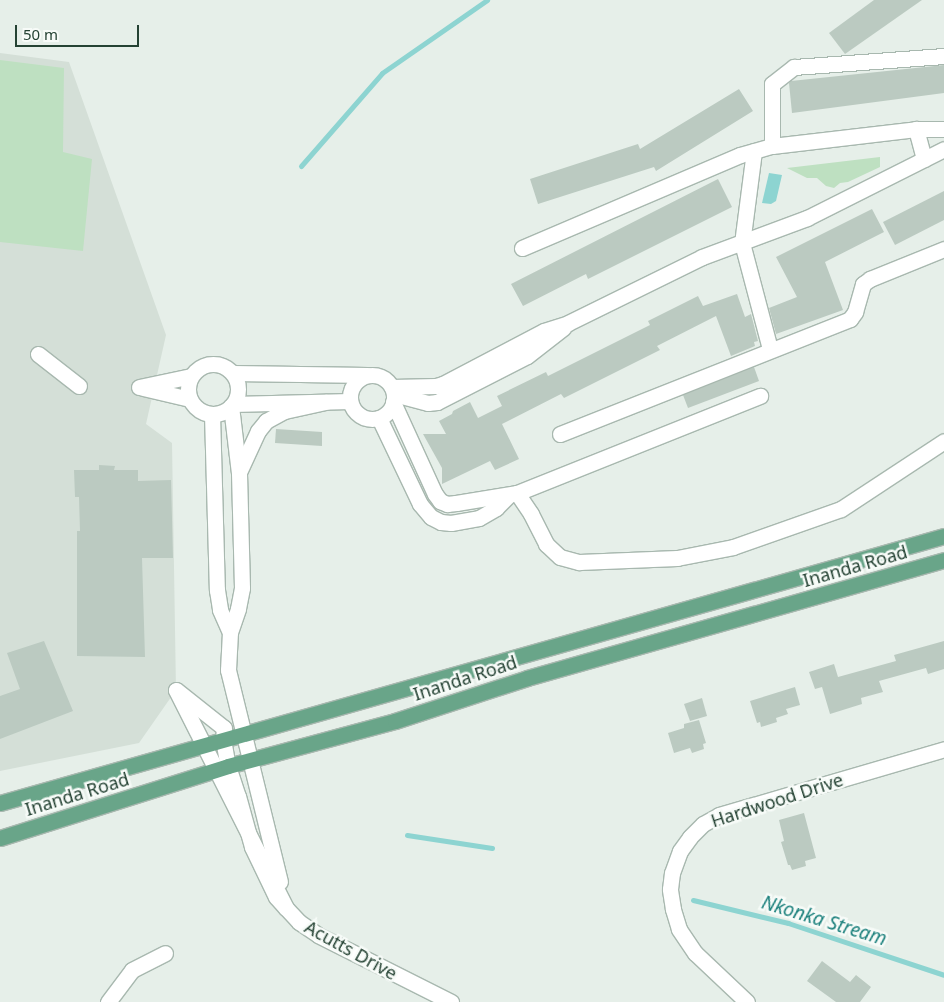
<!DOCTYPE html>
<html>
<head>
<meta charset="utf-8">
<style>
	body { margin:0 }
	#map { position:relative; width:944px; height:1002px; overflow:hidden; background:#e6efe9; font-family:"Noto Sans",sans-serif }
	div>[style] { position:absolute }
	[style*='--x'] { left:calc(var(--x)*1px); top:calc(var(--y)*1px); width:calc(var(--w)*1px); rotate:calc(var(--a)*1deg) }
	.built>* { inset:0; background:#d4dfd7 }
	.green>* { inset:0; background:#bee0c1 }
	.water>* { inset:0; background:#8dd4d1 }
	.stream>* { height:5px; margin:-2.5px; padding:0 2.5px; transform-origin:2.5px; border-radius:2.5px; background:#8dd4d1 }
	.building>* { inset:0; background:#bbcac1 }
	.roads { filter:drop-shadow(1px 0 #a8b8af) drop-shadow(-1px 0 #a8b8af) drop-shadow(0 1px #a8b8af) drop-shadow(0 -1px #a8b8af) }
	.minor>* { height:15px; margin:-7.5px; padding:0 7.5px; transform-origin:7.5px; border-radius:7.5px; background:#fff }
	.minor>.ring { margin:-7.5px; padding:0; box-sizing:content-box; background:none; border:15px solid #fff; border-radius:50% }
	.major>* { height:15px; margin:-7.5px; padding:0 7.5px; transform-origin:7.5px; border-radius:7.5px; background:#69a589 }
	span { translate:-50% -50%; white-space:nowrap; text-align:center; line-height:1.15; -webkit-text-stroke:5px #f7fbf8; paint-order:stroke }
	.street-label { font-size:18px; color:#244233 }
	.water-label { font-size:19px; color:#1b807c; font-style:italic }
	.scale { position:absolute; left:15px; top:25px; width:124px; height:22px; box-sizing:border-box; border:2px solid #244233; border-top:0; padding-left:6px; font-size:15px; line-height:18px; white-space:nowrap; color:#244233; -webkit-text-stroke:4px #f7fbf8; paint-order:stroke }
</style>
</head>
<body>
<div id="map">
	<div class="built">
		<i style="clip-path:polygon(0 53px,69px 62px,166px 335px,146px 424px,172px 443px,176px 690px,139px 743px,0 771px)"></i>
	</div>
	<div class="green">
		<i style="clip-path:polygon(0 60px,64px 68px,63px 152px,92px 159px,83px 251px,0 242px)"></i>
		<i style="clip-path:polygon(880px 157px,880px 167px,848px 182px,840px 183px,834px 188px,826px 186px,817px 178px,807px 178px,787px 168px)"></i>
	</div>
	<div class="water">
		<i style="clip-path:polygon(769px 173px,782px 175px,776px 201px,771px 204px,762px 203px)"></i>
	</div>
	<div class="stream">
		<i style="--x:301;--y:166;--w:123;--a:-48.9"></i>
		<i style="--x:382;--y:73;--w:128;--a:-34.8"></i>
		<i style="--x:407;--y:835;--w:86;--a:8.7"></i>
		<i style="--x:693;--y:900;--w:98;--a:13.6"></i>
		<i style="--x:788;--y:923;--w:164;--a:18.4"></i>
	</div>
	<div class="building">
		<i style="clip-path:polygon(874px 0,922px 0,845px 54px,829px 33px)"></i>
		<i style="clip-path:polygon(944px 65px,944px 93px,792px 113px,789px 83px,791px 81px)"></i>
		<i style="clip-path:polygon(739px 89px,753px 111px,656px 171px,654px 167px,538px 204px,530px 179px,638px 144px,640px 149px)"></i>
		<i style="clip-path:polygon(718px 179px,732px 207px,588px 279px,586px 274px,523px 306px,511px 284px)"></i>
		<i style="clip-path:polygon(944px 191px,944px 220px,895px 245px,883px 222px)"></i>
		<i style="clip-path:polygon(872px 209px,884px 232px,825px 262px,843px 310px,776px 334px,769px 308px,797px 297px,776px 257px)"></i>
		<i style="clip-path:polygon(737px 294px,745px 317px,751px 314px,758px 341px,754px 342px,755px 346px,731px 356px,716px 316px,657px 346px,660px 350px,564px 398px,561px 394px,502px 424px,519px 459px,495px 470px,490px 461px,442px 484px,442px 468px,423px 434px,446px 434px,439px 421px,452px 414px,453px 411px,470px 402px,478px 418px,502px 406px,497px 396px,546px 372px,548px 376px,650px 325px,648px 321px,698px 296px,703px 306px)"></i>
		<i style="clip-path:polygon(754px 367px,759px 381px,688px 408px,683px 395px)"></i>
		<i style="clip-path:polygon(276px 429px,322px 432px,322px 446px,275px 443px)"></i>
		<i style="clip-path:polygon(99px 465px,115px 466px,114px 470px,138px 470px,138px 481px,171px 480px,173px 558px,142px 558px,145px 657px,77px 656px,77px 531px,80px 531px,79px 497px,75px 497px,74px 470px,99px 470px)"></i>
		<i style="clip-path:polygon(44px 641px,73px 711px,0 739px,0 696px,20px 689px,7px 653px)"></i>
		<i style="clip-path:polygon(944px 641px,944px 669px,928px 674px,926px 668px,879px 681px,883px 692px,861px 698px,862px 704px,830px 714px,822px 687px,815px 689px,809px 672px,834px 664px,838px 677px,896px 661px,894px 655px)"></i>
		<i style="clip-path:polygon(795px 687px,800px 705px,786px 709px,788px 714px,776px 718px,777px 722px,761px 727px,760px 722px,757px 723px,750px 701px)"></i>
		<i style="clip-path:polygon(702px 698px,707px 716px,690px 721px,684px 704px)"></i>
		<i style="clip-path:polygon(699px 720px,706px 743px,703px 744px,704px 749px,692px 753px,690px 748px,674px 753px,668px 733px,684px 728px,684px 724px)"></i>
		<i style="clip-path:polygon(804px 813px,816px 858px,805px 861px,806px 866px,792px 870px,790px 865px,788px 865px,781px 842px,784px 841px,779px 820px)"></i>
		<i style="clip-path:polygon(822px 961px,850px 982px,856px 975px,871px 987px,860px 1002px,836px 1002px,807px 981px)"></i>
	</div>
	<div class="roads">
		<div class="minor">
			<i style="--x:916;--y:129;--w:31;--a:75"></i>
			<i style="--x:772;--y:146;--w:62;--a:-90"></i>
			<i style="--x:772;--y:84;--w:28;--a:-38"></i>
			<i style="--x:794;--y:67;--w:150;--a:-4.2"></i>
			<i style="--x:754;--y:151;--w:93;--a:97.4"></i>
			<i style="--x:742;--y:243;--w:110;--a:75.2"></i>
			<i style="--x:522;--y:248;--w:237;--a:-23.1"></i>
			<i style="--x:740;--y:155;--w:33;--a:-16"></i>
			<i style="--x:772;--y:146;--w:145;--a:-6.7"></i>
			<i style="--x:916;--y:129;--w:28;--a:0"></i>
			<i style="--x:38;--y:354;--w:52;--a:38"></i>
			<i class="ring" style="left:188px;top:364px;width:35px;height:35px"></i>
			<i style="--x:233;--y:373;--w:134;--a:0.9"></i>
			<i class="ring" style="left:350px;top:375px;width:29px;height:29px"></i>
			<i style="--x:139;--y:387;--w:53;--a:-11.9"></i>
			<i style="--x:392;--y:387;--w:44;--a:-1.3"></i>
			<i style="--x:436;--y:386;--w:7;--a:-16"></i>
			<i style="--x:443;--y:384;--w:114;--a:-27.7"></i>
			<i style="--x:544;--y:331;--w:25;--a:-18"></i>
			<i style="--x:568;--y:323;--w:149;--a:-26.2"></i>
			<i style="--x:702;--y:257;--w:112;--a:-20.4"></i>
			<i style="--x:807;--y:218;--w:153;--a:-26.7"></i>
			<i style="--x:143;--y:388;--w:48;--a:13.2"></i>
			<i style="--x:394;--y:394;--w:35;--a:15"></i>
			<i style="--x:428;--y:403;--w:9;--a:-6"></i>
			<i style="--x:437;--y:402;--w:101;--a:-27.1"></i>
			<i style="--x:527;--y:356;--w:46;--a:-37.9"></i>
			<i style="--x:393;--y:402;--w:101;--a:65.5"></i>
			<i style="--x:435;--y:494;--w:9;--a:54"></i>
			<i style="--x:440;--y:501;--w:8;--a:23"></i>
			<i style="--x:447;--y:504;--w:9;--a:-6"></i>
			<i style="--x:456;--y:503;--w:62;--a:-9.3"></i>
			<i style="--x:517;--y:493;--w:25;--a:56"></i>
			<i style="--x:531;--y:514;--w:34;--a:63"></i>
			<i style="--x:546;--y:544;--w:19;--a:43"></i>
			<i style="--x:560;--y:557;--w:20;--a:15"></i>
			<i style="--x:579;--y:562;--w:98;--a:-2.3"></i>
			<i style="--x:677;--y:558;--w:57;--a:-11.1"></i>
			<i style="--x:733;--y:547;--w:114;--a:-19.4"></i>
			<i style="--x:841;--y:509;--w:123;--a:-33.4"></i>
			<i style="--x:233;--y:404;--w:117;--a:-1.5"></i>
			<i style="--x:231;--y:406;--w:67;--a:83.2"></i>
			<i style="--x:239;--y:473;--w:115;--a:88.5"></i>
			<i style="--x:242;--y:588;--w:21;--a:101"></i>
			<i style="--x:238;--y:609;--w:24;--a:109"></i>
			<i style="--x:230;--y:632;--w:38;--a:93"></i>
			<i style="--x:228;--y:670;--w:218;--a:76.2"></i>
			<i style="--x:212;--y:414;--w:176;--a:88.4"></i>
			<i style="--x:217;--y:590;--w:20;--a:81"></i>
			<i style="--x:220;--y:610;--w:24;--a:66"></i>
			<i style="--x:379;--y:418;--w:95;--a:64.5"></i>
			<i style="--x:420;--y:504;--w:17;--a:50"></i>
			<i style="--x:431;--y:517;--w:11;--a:27"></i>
			<i style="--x:441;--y:522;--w:10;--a:6"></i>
			<i style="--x:451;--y:523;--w:28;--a:-10"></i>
			<i style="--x:479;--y:518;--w:20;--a:-30"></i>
			<i style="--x:496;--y:508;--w:17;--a:-45"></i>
			<i style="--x:560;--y:434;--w:312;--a:-21.6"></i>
			<i style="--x:850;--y:319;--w:9;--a:-54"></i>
			<i style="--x:855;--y:312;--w:29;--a:-74"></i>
			<i style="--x:863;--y:284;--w:9;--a:-36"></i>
			<i style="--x:870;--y:279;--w:80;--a:-22.1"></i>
			<i style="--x:240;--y:470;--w:43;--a:-65.2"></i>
			<i style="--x:258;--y:431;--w:13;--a:-51"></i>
			<i style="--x:266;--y:421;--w:21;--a:-29"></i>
			<i style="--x:284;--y:411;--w:42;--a:-12.4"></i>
			<i style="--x:517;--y:493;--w:262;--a:-21.8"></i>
			<i style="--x:286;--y:908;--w:244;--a:-116.8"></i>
			<i style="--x:176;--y:690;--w:61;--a:38.4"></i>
			<i style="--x:224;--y:728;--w:11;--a:95"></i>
			<i style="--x:223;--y:739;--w:27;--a:80"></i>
			<i style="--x:228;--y:766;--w:32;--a:72"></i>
			<i style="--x:238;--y:796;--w:53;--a:74.6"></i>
			<i style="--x:252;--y:847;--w:55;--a:64.4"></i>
			<i style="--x:276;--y:897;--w:15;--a:48"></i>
			<i style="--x:286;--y:908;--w:19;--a:47"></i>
			<i style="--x:299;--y:922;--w:23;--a:34"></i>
			<i style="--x:318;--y:935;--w:149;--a:26.7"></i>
			<i style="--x:108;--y:1002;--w:40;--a:-53"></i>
			<i style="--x:132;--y:970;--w:37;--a:-27"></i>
			<i style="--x:747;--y:1002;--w:71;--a:-136.7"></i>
			<i style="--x:695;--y:953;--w:29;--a:-124"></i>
			<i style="--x:679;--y:929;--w:21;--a:-107"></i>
			<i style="--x:673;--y:909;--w:20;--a:-99"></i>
			<i style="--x:670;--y:889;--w:16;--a:-83"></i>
			<i style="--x:672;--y:873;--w:23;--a:-70"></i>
			<i style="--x:680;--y:851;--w:17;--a:-54"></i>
			<i style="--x:690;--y:837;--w:18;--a:-45"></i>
			<i style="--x:703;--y:824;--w:18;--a:-29"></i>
			<i style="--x:719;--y:815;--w:234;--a:-16.3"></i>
		</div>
		<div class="major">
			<i style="--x:0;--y:803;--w:981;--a:-15.79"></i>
			<i style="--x:0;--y:838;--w:239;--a:-17.5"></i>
			<i style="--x:228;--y:766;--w:173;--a:-15.1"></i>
			<i style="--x:395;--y:721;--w:139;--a:-18"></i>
			<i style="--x:527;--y:678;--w:433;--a:-15.8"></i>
		</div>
	</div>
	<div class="street-label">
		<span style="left:855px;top:566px;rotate:-16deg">Inanda Road</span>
		<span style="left:465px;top:678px;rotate:-18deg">Inanda Road</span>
		<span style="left:77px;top:794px;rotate:-17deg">Inanda Road</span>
		<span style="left:777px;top:800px;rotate:-18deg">Hardwood Drive</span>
		<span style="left:351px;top:950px;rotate:29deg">Acutts Drive</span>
	</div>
	<div class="water-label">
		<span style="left:824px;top:921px;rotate:17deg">Nkonka Stream</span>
	</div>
	<div class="scale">50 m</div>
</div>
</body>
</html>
